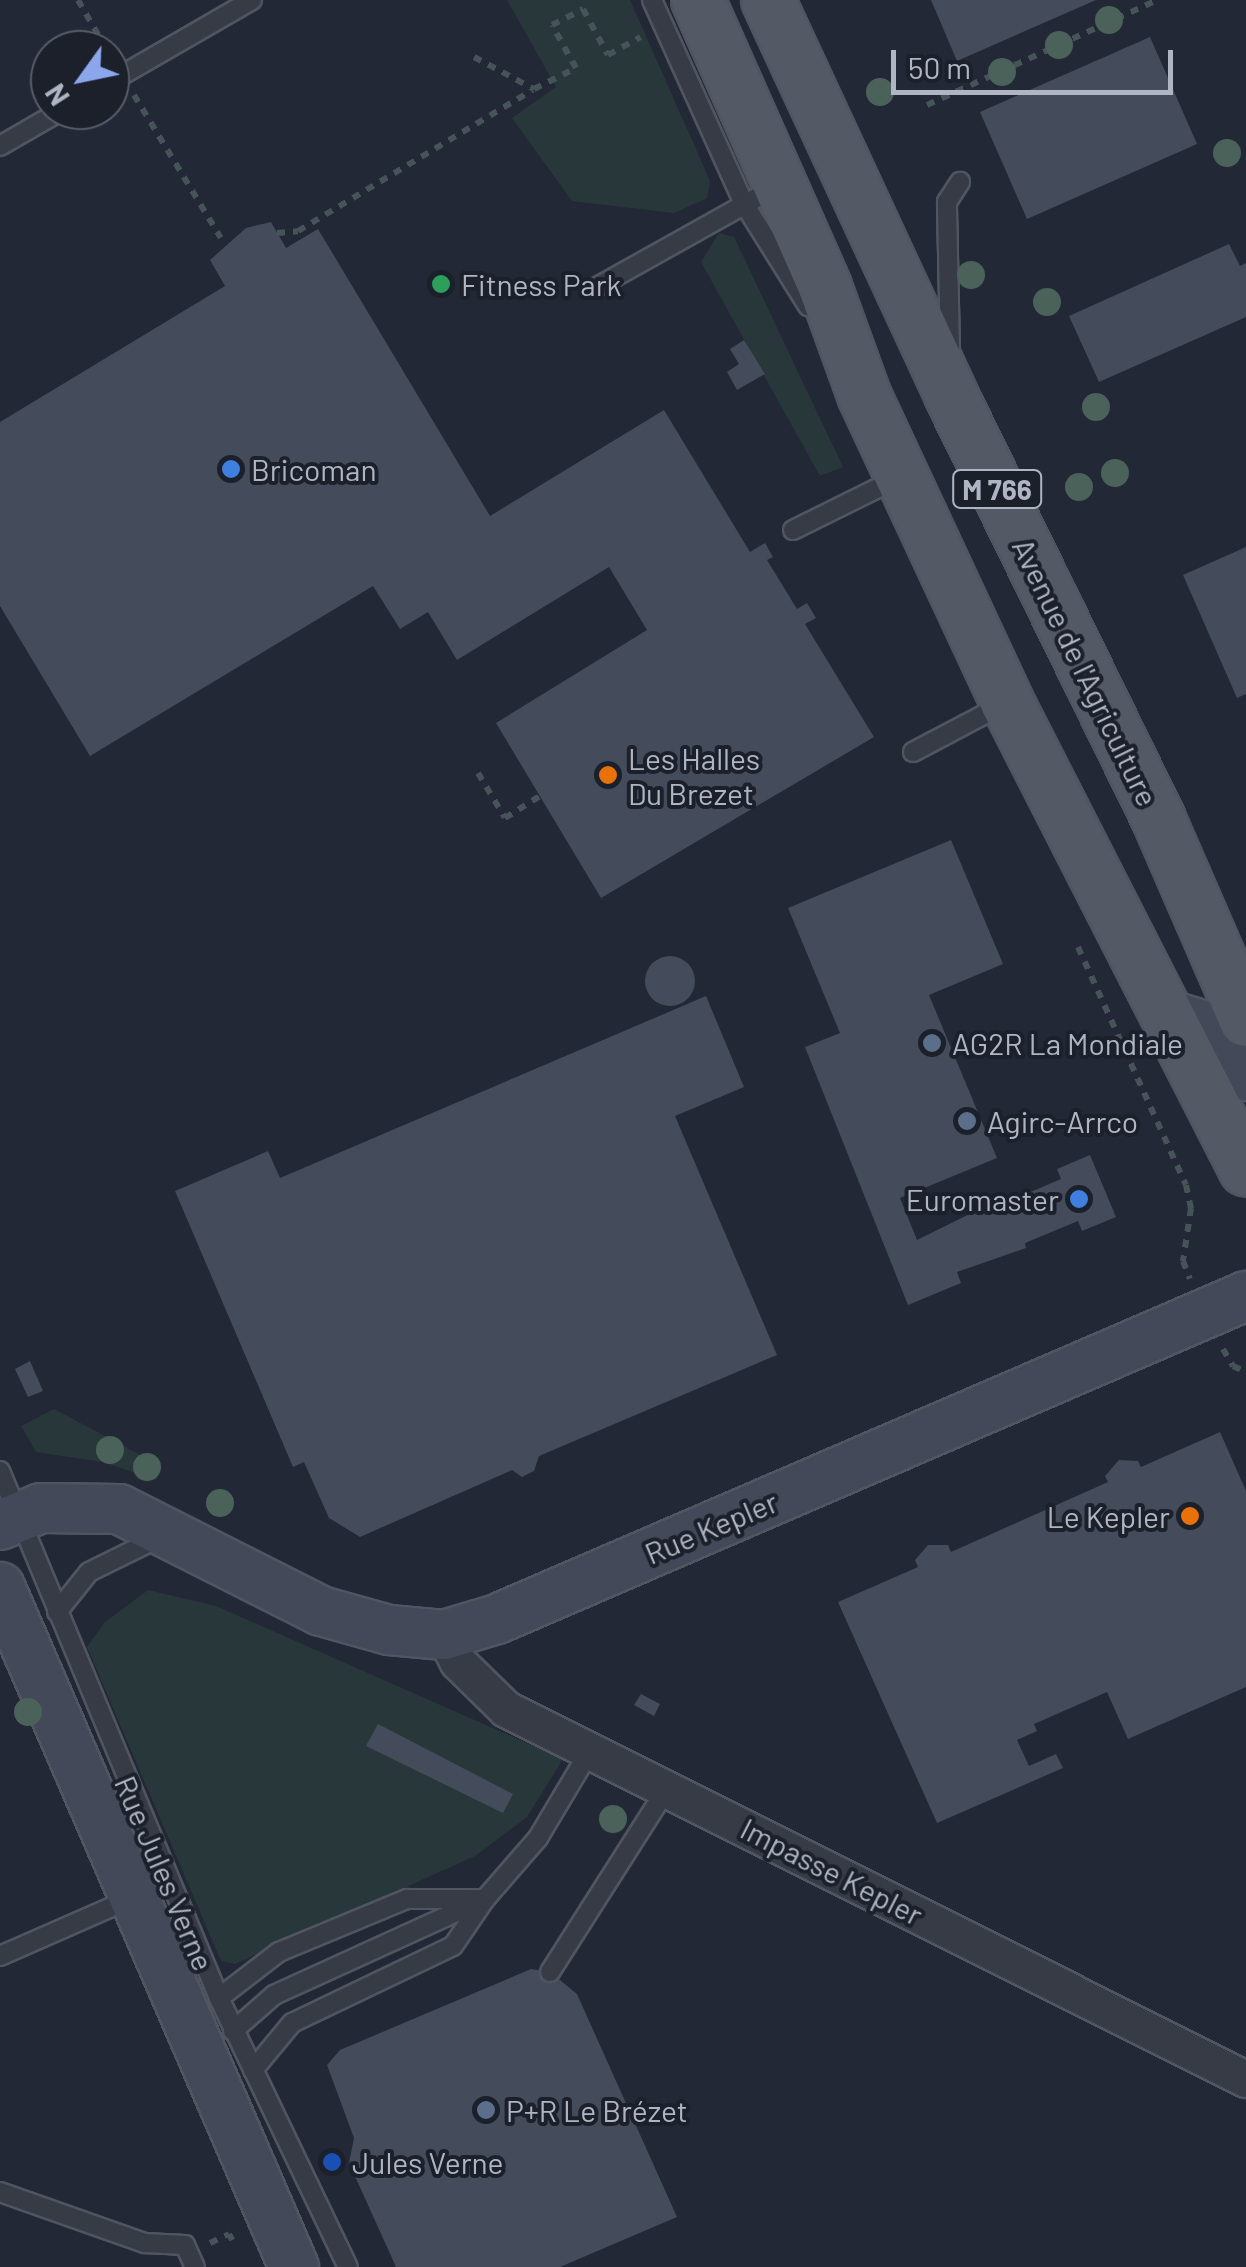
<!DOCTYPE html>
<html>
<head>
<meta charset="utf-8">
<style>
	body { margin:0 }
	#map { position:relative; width:1246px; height:2267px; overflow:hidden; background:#222835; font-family:Barlow,sans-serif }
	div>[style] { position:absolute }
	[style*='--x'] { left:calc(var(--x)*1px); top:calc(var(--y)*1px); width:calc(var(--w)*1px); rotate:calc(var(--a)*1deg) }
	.green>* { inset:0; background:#28383a }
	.building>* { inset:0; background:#444b5a }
	.round { border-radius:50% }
	.path>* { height:6px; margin-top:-3px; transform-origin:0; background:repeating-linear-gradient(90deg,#465358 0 8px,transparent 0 16px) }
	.roads { filter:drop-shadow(2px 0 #505561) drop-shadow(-2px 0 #505561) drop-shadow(0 2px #505561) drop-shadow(0 -2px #505561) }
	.lane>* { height:18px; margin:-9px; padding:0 9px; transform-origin:9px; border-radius:9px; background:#363b46 }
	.street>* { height:35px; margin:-17.5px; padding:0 17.5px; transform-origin:17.5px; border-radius:17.5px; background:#363b46 }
	.secondary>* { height:48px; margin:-24px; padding:0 24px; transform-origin:24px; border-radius:24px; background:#444959 }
	.primary>* { height:52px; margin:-26px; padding:0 26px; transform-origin:26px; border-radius:26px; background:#545966 }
	.trees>* { width:28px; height:28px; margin:-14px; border-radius:50%; background:#4a625a }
	.dots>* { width:28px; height:28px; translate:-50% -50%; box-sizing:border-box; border:5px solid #1b202b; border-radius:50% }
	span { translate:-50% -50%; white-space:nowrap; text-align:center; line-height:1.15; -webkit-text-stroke:8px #1b202b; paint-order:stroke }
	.shield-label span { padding:2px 8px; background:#1b202b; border:2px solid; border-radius:8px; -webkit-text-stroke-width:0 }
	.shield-label { font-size:28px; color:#b0b5c3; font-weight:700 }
	.poi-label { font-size:30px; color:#b0b5c3 }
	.left { translate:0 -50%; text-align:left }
	.right { translate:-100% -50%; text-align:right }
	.street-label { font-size:30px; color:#b0b5c3 }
	.north { position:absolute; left:30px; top:30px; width:100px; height:100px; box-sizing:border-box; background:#1b202b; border:2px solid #575c68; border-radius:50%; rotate:237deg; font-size:28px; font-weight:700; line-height:40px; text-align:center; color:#b0b5c3 }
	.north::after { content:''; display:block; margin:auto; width:35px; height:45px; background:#8ca6ec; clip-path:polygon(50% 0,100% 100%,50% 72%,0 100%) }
	.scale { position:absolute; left:891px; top:50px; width:282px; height:45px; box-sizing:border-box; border:5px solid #b0b5c3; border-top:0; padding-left:12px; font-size:30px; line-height:35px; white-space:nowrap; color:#b0b5c3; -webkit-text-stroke:8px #1b202b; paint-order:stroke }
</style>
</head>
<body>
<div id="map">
	<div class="green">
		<i style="clip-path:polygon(507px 0,630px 0,710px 181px,707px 198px,674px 213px,572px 201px,512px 118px,556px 87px)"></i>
		<i style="clip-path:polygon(719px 233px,734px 237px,843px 467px,820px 476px,701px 262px)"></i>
		<i style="clip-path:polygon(54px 1409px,161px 1466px,156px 1480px,103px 1462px,36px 1452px,21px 1426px)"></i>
		<i style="clip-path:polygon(148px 1590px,216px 1606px,563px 1759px,527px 1817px,475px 1856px,235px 1964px,221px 1961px,87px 1647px,105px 1622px)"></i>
	</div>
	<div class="building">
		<i style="clip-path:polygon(931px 0,1096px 0,957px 61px)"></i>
		<i style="clip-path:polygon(1150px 37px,1197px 144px,1027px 219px,980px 112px)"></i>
		<i style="clip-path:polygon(271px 222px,286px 248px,318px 229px,490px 516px,664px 410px,750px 552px,765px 543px,773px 557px,767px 560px,797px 609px,807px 603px,816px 618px,805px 624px,874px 737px,601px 898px,496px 723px,647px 630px,609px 567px,457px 660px,428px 612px,400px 629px,373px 586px,90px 756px,0 606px,0 422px,225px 286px,210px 260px,246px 228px)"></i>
		<i style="clip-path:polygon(1229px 244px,1240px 266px,1246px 263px,1246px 317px,1099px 382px,1069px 316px)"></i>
		<i style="clip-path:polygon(744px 340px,765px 374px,737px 390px,727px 372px,739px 364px,730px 349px)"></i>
		<i style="clip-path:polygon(1246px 547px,1246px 694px,1237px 698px,1183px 575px)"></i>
		<i style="clip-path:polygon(951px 840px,1003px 964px,929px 995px,997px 1158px,900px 1198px,917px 1240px,1004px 1197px,1007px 1202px,1061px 1179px,1057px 1169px,1090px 1155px,1116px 1217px,1082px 1231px,1078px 1221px,1025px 1243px,1026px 1248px,957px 1272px,961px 1283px,908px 1305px,805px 1047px,840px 1033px,788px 908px)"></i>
		<i class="round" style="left:645px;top:956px;width:50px;height:50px"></i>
		<i style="clip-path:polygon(706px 996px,744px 1087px,675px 1116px,777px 1355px,539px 1456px,534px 1471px,522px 1477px,512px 1470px,360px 1537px,329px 1518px,304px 1462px,293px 1467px,175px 1191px,268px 1151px,280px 1178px)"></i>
		<i style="clip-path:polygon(30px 1361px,43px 1391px,28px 1397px,15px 1369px)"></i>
		<i style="clip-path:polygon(1220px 1432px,1246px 1491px,1246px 1687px,1128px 1739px,1107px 1692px,1034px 1724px,1037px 1731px,1017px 1740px,1029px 1766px,1056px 1754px,1063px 1768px,937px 1823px,838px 1602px,918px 1567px,915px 1560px,928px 1545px,948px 1545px,951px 1552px,1108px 1482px,1105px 1476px,1119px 1460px,1138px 1461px,1141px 1467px)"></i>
		<i style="clip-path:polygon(641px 1694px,660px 1704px,654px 1716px,634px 1705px)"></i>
		<i style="clip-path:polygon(378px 1724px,513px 1794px,503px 1813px,366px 1746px)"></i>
		<i style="clip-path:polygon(531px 1969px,550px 1972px,577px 1994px,677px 2217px,560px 2267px,396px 2267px,349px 2163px,354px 2138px,327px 2065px,340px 2050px)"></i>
	</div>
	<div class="path">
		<i style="--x:78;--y:0;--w:58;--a:59.9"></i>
		<i style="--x:474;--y:57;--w:68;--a:28.1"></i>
		<i style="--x:534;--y:89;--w:47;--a:-26.6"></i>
		<i style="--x:576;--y:68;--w:49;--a:-119.2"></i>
		<i style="--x:552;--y:25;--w:35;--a:-27"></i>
		<i style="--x:583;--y:9;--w:52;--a:61.5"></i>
		<i style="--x:608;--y:55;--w:37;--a:-29"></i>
		<i style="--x:134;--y:95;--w:167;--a:58.7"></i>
		<i style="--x:927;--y:105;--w:253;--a:-24.5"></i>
		<i style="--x:277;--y:233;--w:21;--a:-5"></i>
		<i style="--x:298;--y:231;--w:274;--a:-31"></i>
		<i style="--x:478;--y:773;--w:52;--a:59"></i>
		<i style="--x:505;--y:818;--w:41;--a:-32.2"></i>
		<i style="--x:1078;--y:947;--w:261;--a:65.6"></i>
		<i style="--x:1186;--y:1185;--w:24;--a:78"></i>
		<i style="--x:1191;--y:1208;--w:54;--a:98.6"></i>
		<i style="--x:1183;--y:1261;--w:19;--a:69"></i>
		<i style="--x:1223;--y:1349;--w:20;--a:60"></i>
		<i style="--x:1233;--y:1366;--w:14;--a:25"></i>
		<i style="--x:210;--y:2243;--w:21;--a:-25"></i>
		<i style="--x:229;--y:2234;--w:7;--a:63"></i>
	</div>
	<div class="roads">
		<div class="lane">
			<i style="--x:652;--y:0;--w:222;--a:65.7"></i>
			<i style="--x:743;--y:202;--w:123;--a:58"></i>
			<i style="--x:110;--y:82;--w:164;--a:-30"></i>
			<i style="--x:0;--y:146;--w:72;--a:-30.1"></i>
			<i style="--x:597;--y:287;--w:207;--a:-29.2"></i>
			<i style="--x:950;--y:350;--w:148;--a:-91.2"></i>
			<i style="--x:947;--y:202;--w:24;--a:-57"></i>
			<i style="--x:793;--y:530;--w:115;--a:-26.3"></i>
			<i style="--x:913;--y:752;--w:101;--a:-27.8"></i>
			<i style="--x:0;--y:1471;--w:571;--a:67.43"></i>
			<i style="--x:219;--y:1998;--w:298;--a:64.4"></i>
			<i style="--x:57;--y:1612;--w:51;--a:-51.3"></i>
			<i style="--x:89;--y:1572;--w:79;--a:-26.2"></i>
			<i style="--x:0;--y:1956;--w:144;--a:-23.7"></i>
			<i style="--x:550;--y:1972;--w:218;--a:-57.5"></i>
			<i style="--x:219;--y:1998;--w:76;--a:-37.5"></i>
			<i style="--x:279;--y:1952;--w:139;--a:-22.5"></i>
			<i style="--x:407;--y:1899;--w:73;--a:0"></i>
			<i style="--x:233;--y:2031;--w:55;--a:-41.3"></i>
			<i style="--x:274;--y:1995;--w:232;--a:-24.5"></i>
			<i style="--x:485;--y:1899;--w:81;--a:-49"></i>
			<i style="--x:538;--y:1838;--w:104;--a:-59.2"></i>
			<i style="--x:253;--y:2070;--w:61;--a:-50.3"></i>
			<i style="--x:292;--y:2023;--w:178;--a:-25.6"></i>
			<i style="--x:453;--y:1946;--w:57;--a:-55.8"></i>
			<i style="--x:0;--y:2192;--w:154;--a:19.4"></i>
			<i style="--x:145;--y:2243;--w:40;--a:2.9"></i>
			<i style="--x:185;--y:2245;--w:24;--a:66"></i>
		</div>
		<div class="street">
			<i style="--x:444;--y:1635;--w:30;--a:63"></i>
			<i style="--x:458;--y:1662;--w:67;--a:44.4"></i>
			<i style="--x:506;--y:1709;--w:827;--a:26.57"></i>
		</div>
		<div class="secondary">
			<i style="--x:1169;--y:1015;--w:59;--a:16.9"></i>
			<i style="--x:1225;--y:1032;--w:49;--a:64.5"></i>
			<i style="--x:0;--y:1525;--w:44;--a:-22.5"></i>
			<i style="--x:41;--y:1508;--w:78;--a:0.7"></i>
			<i style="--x:119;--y:1509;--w:226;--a:26.8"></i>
			<i style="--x:321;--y:1611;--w:71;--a:15.6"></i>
			<i style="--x:389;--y:1630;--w:55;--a:5.2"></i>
			<i style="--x:444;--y:1635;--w:55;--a:-16.8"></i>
			<i style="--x:497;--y:1619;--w:816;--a:-23.33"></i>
			<i style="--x:0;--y:1587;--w:741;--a:66.62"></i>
		</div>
		<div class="primary">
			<i style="--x:698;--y:0;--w:314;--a:66.1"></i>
			<i style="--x:825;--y:287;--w:115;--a:70.1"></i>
			<i style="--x:864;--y:395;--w:339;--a:65"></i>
			<i style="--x:1007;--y:702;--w:525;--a:62.95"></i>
			<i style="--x:768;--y:0;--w:435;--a:65.1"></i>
			<i style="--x:951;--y:395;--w:473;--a:63.9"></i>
			<i style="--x:1159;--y:820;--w:218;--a:66.5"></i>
		</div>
	</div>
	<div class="trees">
		<i style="left:1109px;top:20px"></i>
		<i style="left:1059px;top:45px"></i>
		<i style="left:1002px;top:72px"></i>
		<i style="left:880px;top:92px"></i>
		<i style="left:1227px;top:153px"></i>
		<i style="left:971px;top:275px"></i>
		<i style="left:1047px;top:302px"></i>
		<i style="left:1096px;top:407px"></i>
		<i style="left:1115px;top:473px"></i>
		<i style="left:1079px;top:487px"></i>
		<i style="left:110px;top:1450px"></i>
		<i style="left:147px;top:1467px"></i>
		<i style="left:220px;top:1503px"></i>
		<i style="left:28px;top:1712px"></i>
		<i style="left:613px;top:1819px"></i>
	</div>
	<div class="dots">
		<i style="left:441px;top:284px;background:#2e9e5b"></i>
		<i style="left:231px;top:469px;background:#3f7fe0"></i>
		<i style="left:608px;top:775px;background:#e8710a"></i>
		<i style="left:932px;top:1043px;background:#5c6f8a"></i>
		<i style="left:967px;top:1121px;background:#5c6f8a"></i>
		<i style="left:1079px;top:1199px;background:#3f7fe0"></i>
		<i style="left:1190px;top:1516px;background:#e8710a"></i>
		<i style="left:486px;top:2110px;background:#5c6f8a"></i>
		<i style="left:332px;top:2162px;background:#1a4fb4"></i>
	</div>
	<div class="shield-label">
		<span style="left:997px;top:489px">M 766</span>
	</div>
	<div class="poi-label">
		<span class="left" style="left:461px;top:284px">Fitness Park</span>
		<span class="left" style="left:251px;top:469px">Bricoman</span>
		<span class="left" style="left:628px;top:775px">Les Halles<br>Du Brezet</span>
		<span class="left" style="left:952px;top:1043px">AG2R La Mondiale</span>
		<span class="left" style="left:987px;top:1121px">Agirc-Arrco</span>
		<span class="right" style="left:1059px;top:1199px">Euromaster</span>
		<span class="right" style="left:1170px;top:1516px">Le Kepler</span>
		<span class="left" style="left:506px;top:2110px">P+R Le Brézet</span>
		<span class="left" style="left:352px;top:2162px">Jules Verne</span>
	</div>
	<div class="street-label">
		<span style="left:1086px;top:672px;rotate:64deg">Avenue de l'Agriculture</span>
		<span style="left:711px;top:1527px;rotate:-23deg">Rue Kepler</span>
		<span style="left:832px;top:1871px;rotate:27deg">Impasse Kepler</span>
		<span style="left:165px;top:1873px;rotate:67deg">Rue Jules Verne</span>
	</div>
	<div class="north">N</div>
	<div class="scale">50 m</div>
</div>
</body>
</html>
